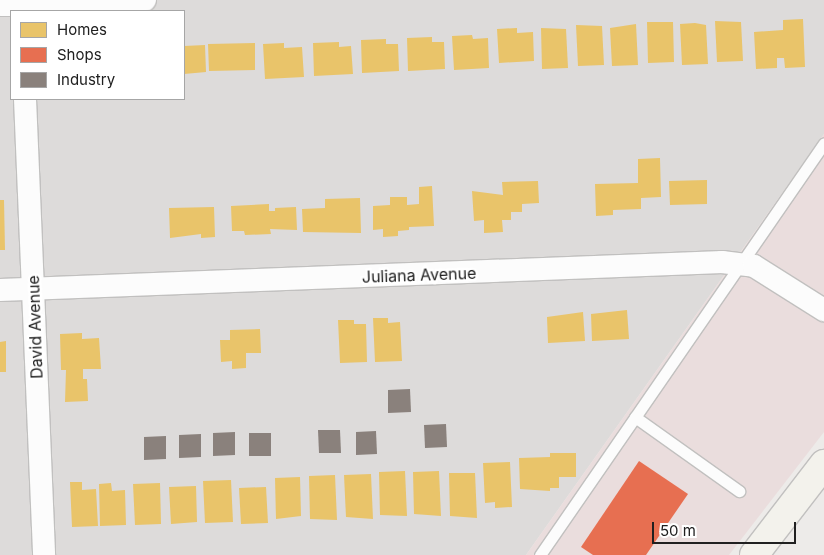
<!DOCTYPE html>
<html>
<head>
<meta charset="utf-8">
<style>
	body { margin:0 }
	#map { position:relative; width:824px; height:555px; overflow:hidden; background:#edebe9; font-family:Inter,sans-serif }
	div>[style] { position:absolute }
	[style*='--x'] { left:calc(var(--x)*1px); top:calc(var(--y)*1px); width:calc(var(--w)*1px); rotate:calc(var(--a)*1deg) }
	.residential>* { inset:0; background:#dddbda }
	.commercial>* { inset:0; background:#eadddd }
	.homes>* { inset:0; background:#e9c46a }
	.shops>* { inset:0; background:#e76f51 }
	.industry>* { inset:0; background:#8a817c }
	.roads { filter:drop-shadow(1px 0 #c1c0bf) drop-shadow(-1px 0 #c1c0bf) drop-shadow(0 1px #c1c0bf) drop-shadow(0 -1px #c1c0bf) }
	.lane>* { height:11px; margin:-5.5px; padding:0 5.5px; transform-origin:5.5px; border-radius:5.5px; background:#fcfcfc }
	.street>* { height:22px; margin:-11px; padding:0 11px; transform-origin:11px; border-radius:11px; background:#fcfcfc }
	.secondary>* { height:28px; margin:-14px; padding:0 14px; transform-origin:14px; border-radius:14px; background:#f3f2ec }
	span { translate:-50% -50%; white-space:nowrap; text-align:center; line-height:1.15; -webkit-text-stroke:5px #fff; paint-order:stroke }
	.street-label { font-size:16px; color:#202020 }
	.legend { position:absolute; left:10px; top:10px; width:175px; height:90px; box-sizing:border-box; background:#fff; border:1px solid #a6a6a6; margin:0; padding:6px 9px; list-style:none; font-size:15px; color:#202020 }
	.legend li { display:flex; align-items:center; gap:10px; height:25px }
	.legend b { width:25px; border:1px solid #a6a6a6 }
	.scale { position:absolute; left:652px; top:522px; width:144px; height:22px; box-sizing:border-box; border:2px solid #202020; border-top:0; padding-left:6px; font-size:15px; line-height:18px; white-space:nowrap; color:#202020; -webkit-text-stroke:4px #fff; paint-order:stroke }
</style>
</head>
<body>
<div id="map">
	<div class="residential">
		<i style="clip-path:polygon(evenodd,0 0,824px 0,824px 134px,526px 555px,0 555px,0 0,11px 11px,184px 11px,184px 99px,11px 99px,11px 11px)"></i>
	</div>
	<div class="commercial">
		<i style="clip-path:polygon(824px 134px,824px 432px,729px 555px,526px 555px)"></i>
	</div>
	<div class="homes">
		<i style="clip-path:polygon(803px 19px,805px 67px,785px 68px,784px 58px,777px 58px,777px 68px,756px 69px,754px 32px,783px 30px,783px 20px)"></i>
		<i style="clip-path:polygon(715px 21px,741px 22px,743px 61px,717px 62px)"></i>
		<i style="clip-path:polygon(647px 22px,673px 22px,674px 62px,648px 63px)"></i>
		<i style="clip-path:polygon(695px 23px,706px 25px,708px 64px,682px 65px,680px 24px)"></i>
		<i style="clip-path:polygon(636px 24px,638px 65px,612px 66px,610px 28px)"></i>
		<i style="clip-path:polygon(576px 25px,602px 26px,604px 65px,578px 66px)"></i>
		<i style="clip-path:polygon(517px 28px,517px 33px,533px 32px,534px 61px,499px 63px,497px 29px)"></i>
		<i style="clip-path:polygon(541px 28px,566px 29px,568px 68px,542px 69px)"></i>
		<i style="clip-path:polygon(472px 35px,473px 39px,488px 38px,489px 68px,454px 70px,452px 36px)"></i>
		<i style="clip-path:polygon(432px 37px,432px 42px,444px 42px,445px 69px,408px 71px,407px 38px)"></i>
		<i style="clip-path:polygon(386px 39px,386px 44px,398px 44px,399px 71px,362px 73px,361px 40px)"></i>
		<i style="clip-path:polygon(339px 42px,339px 47px,351px 46px,353px 74px,314px 76px,313px 43px)"></i>
		<i style="clip-path:polygon(255px 43px,255px 70px,209px 71px,208px 44px)"></i>
		<i style="clip-path:polygon(284px 43px,284px 48px,302px 47px,304px 77px,265px 79px,263px 44px)"></i>
		<i style="clip-path:polygon(205px 45px,206px 72px,184px 74px,184px 46px)"></i>
		<i style="clip-path:polygon(660px 158px,661px 197px,641px 198px,641px 209px,613px 210px,613px 215px,596px 216px,595px 184px,638px 183px,638px 159px)"></i>
		<i style="clip-path:polygon(707px 180px,707px 204px,670px 205px,669px 181px)"></i>
		<i style="clip-path:polygon(538px 181px,539px 203px,522px 204px,522px 212px,511px 212px,511px 220px,502px 220px,503px 232px,484px 233px,484px 220px,474px 221px,472px 191px,503px 195px,502px 182px)"></i>
		<i style="clip-path:polygon(432px 186px,434px 226px,409px 227px,409px 230px,398px 231px,398px 236px,383px 237px,383px 229px,373px 230px,373px 206px,390px 205px,390px 197px,407px 197px,407px 205px,419px 204px,419px 187px)"></i>
		<i style="clip-path:polygon(360px 198px,361px 233px,303px 232px,302px 209px,325px 208px,325px 199px)"></i>
		<i style="clip-path:polygon(0 200px,4px 200px,5px 250px,0 250px)"></i>
		<i style="clip-path:polygon(269px 204px,269px 211px,275px 211px,275px 208px,296px 207px,297px 230px,270px 229px,271px 234px,245px 235px,244px 231px,232px 231px,231px 206px)"></i>
		<i style="clip-path:polygon(214px 207px,215px 237px,201px 238px,201px 234px,170px 238px,169px 208px)"></i>
		<i style="clip-path:polygon(627px 310px,629px 339px,592px 341px,591px 314px)"></i>
		<i style="clip-path:polygon(583px 312px,585px 341px,548px 343px,547px 317px)"></i>
		<i style="clip-path:polygon(373px 318px,388px 318px,388px 323px,400px 322px,402px 361px,375px 362px)"></i>
		<i style="clip-path:polygon(338px 320px,354px 320px,354px 324px,366px 324px,367px 362px,340px 363px)"></i>
		<i style="clip-path:polygon(260px 329px,261px 353px,246px 353px,246px 368px,232px 369px,232px 361px,221px 362px,220px 340px,230px 340px,230px 330px)"></i>
		<i style="clip-path:polygon(82px 333px,82px 339px,99px 338px,101px 369px,83px 369px,83px 379px,87px 379px,88px 401px,65px 402px,66px 370px,61px 370px,60px 334px)"></i>
		<i style="clip-path:polygon(6px 341px,6px 372px,0 372px,0 342px)"></i>
		<i style="clip-path:polygon(550px 453px,576px 453px,576px 477px,559px 477px,559px 488px,550px 488px,550px 491px,520px 489px,519px 458px,550px 457px)"></i>
		<i style="clip-path:polygon(510px 462px,512px 507px,495px 508px,495px 502px,485px 503px,483px 463px)"></i>
		<i style="clip-path:polygon(405px 471px,407px 516px,380px 515px,379px 472px)"></i>
		<i style="clip-path:polygon(439px 471px,441px 516px,414px 514px,413px 472px)"></i>
		<i style="clip-path:polygon(449px 473px,475px 473px,477px 518px,450px 516px)"></i>
		<i style="clip-path:polygon(371px 474px,373px 519px,346px 517px,344px 475px)"></i>
		<i style="clip-path:polygon(335px 475px,337px 520px,310px 519px,309px 476px)"></i>
		<i style="clip-path:polygon(300px 477px,301px 516px,276px 519px,275px 478px)"></i>
		<i style="clip-path:polygon(231px 480px,233px 522px,205px 523px,203px 481px)"></i>
		<i style="clip-path:polygon(70px 482px,82px 482px,82px 490px,96px 489px,98px 526px,72px 527px)"></i>
		<i style="clip-path:polygon(111px 483px,112px 491px,125px 490px,126px 525px,100px 526px,99px 484px)"></i>
		<i style="clip-path:polygon(160px 483px,161px 524px,135px 525px,133px 484px)"></i>
		<i style="clip-path:polygon(196px 486px,197px 522px,171px 524px,169px 487px)"></i>
		<i style="clip-path:polygon(266px 487px,268px 523px,241px 524px,239px 488px)"></i>
	</div>
	<div class="shops">
		<i style="clip-path:polygon(639px 461px,688px 494px,646px 555px,593px 555px,581px 547px)"></i>
	</div>
	<div class="industry">
		<i style="clip-path:polygon(410px 389px,411px 412px,388px 413px,388px 390px)"></i>
		<i style="clip-path:polygon(446px 424px,447px 447px,425px 448px,424px 425px)"></i>
		<i style="clip-path:polygon(318px 430px,340px 430px,341px 453px,319px 453px)"></i>
		<i style="clip-path:polygon(376px 431px,377px 454px,356px 455px,356px 432px)"></i>
		<i style="clip-path:polygon(235px 432px,235px 455px,213px 456px,213px 433px)"></i>
		<i style="clip-path:polygon(249px 433px,271px 433px,271px 456px,249px 456px)"></i>
		<i style="clip-path:polygon(201px 434px,201px 457px,179px 458px,179px 435px)"></i>
		<i style="clip-path:polygon(166px 436px,166px 459px,144px 460px,144px 437px)"></i>
	</div>
	<div class="roads">
		<div class="lane">
			<i style="--x:635;--y:417;--w:128;--a:35.4"></i>
			<i style="--x:540;--y:555;--w:500;--a:-55.4"></i>
		</div>
		<div class="street">
			<i style="--x:0;--y:5;--w:145;--a:-2"></i>
			<i style="--x:25;--y:99;--w:456;--a:87.6"></i>
			<i style="--x:0;--y:290;--w:723;--a:-2.22"></i>
			<i style="--x:722;--y:262;--w:32;--a:7"></i>
			<i style="--x:754;--y:266;--w:83;--a:32.2"></i>
		</div>
		<div class="secondary">
			<i style="--x:754;--y:555;--w:115;--a:-52.4"></i>
		</div>
	</div>
	<div class="street-label">
		<span style="left:419px;top:275px;rotate:-2deg">Juliana Avenue</span>
		<span style="left:35px;top:327px;rotate:-92deg">David Avenue</span>
	</div>
	<ul class="legend">
	<li><b style="height:14px;background:#e9c46a"></b>Homes</li>
	<li><b style="height:14px;background:#e76f51"></b>Shops</li>
	<li><b style="height:14px;background:#8a817c"></b>Industry</li>
	</ul>
	<div class="scale">50 m</div>
</div>
</body>
</html>
